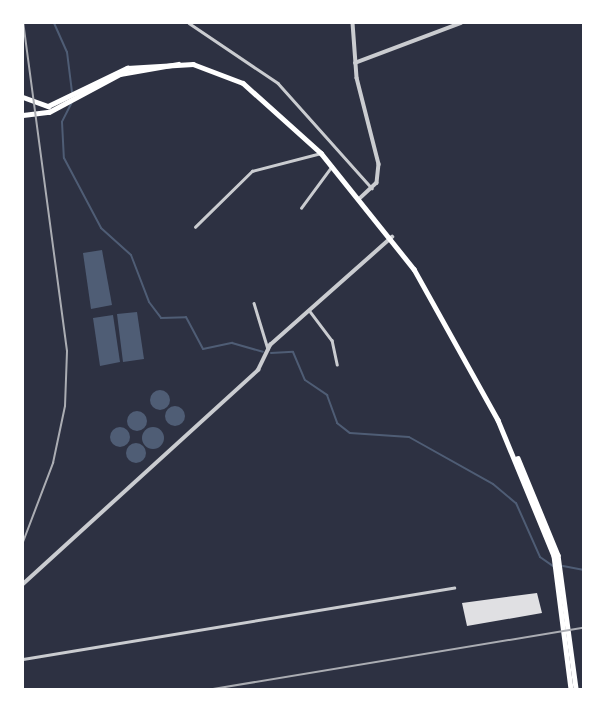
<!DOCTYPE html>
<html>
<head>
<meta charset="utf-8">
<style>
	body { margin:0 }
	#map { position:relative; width:606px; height:712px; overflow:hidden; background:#2d3142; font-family:"Public Sans",sans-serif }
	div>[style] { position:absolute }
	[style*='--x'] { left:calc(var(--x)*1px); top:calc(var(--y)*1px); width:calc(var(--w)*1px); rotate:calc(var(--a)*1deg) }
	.water>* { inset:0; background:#4f5d75 }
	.round { border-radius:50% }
	.stream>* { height:2px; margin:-1px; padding:0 1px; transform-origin:1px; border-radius:1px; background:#4f5d75 }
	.building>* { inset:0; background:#e0e0e3 }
	.minor>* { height:2.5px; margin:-1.25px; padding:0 1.25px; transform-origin:1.25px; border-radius:1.25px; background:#caccd0 }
	.tertiary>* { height:3.5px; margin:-1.75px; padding:0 1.75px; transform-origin:1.75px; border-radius:1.75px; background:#caccd0 }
	.primary>* { height:4.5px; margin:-2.25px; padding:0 2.25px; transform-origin:2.25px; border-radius:2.25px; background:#fff }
	.rail>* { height:2px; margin:-1px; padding:0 1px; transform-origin:1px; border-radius:1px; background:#abadb3 }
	span { translate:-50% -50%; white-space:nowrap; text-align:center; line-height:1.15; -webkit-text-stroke:7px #fff; paint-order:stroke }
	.frame { position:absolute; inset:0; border:24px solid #fff; pointer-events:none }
</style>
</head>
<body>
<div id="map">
	<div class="water">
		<i style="clip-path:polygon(102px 250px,112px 305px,91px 309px,83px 253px)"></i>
		<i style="clip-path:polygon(137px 312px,144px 359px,123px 362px,117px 314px)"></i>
		<i style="clip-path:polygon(113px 315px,120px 362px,100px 366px,93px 318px)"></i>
		<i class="round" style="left:150px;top:390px;width:20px;height:20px"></i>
		<i class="round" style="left:165px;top:406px;width:20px;height:20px"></i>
		<i class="round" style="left:127px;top:411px;width:20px;height:20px"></i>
		<i class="round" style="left:110px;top:427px;width:20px;height:20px"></i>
		<i class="round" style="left:142px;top:427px;width:22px;height:22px"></i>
		<i class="round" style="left:126px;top:443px;width:20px;height:20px"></i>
	</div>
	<div class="stream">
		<i style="--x:54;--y:23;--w:32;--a:66"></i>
		<i style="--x:67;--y:52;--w:40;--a:82.9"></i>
		<i style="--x:72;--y:102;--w:22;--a:117"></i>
		<i style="--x:62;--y:122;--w:36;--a:87"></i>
		<i style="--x:64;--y:158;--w:79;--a:62.1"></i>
		<i style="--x:101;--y:228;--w:40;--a:42"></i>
		<i style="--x:131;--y:255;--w:50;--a:69"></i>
		<i style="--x:149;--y:302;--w:20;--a:53"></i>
		<i style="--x:161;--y:318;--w:25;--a:-2"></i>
		<i style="--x:186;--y:317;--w:36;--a:62"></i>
		<i style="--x:203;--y:349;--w:30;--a:-12"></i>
		<i style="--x:232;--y:343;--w:32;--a:16"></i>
		<i style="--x:271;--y:353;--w:22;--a:-3"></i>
		<i style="--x:293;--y:352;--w:30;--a:67"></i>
		<i style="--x:305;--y:380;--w:27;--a:34"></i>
		<i style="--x:327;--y:395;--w:30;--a:70"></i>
		<i style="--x:337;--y:423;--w:16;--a:38"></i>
		<i style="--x:350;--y:433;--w:59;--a:3.9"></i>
		<i style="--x:409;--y:437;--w:96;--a:29.2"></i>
		<i style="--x:493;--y:484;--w:30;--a:40"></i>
		<i style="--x:516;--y:503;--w:59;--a:66"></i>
		<i style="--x:540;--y:557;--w:16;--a:35"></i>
		<i style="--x:563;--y:566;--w:20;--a:11"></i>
	</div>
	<div class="building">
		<i style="clip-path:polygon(537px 593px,542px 613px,467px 626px,462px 603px)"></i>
	</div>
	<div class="minor">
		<i style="--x:189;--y:23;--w:107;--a:34"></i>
		<i style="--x:278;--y:83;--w:141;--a:48.2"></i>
		<i style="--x:301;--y:208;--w:52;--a:-53.6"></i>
		<i style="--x:195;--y:227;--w:80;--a:-44.5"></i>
		<i style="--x:252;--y:171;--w:71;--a:-14.6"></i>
		<i style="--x:254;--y:303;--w:48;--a:73.1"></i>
		<i style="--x:309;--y:310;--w:38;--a:53"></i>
		<i style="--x:332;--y:340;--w:25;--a:78"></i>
		<i style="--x:23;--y:659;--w:437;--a:-9.4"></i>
	</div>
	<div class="tertiary">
		<i style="--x:353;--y:23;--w:55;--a:85.8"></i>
		<i style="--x:357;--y:78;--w:89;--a:75.7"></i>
		<i style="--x:379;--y:164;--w:19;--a:96"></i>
		<i style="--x:377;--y:183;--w:22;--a:137"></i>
		<i style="--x:355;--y:63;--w:113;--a:-20.7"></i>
		<i style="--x:23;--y:584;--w:318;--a:-42.3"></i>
		<i style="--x:258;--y:370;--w:28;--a:-64"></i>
		<i style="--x:270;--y:345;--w:163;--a:-41.5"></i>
	</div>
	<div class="primary">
		<i style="--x:23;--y:97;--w:27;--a:20"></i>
		<i style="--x:48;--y:106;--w:88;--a:-25.7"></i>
		<i style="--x:127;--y:68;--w:66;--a:-3.5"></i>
		<i style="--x:193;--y:64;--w:53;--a:20.8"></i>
		<i style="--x:243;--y:83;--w:105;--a:41.9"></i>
		<i style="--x:321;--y:153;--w:149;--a:51.3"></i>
		<i style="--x:414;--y:269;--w:173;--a:60.9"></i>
		<i style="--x:498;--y:420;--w:147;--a:67.6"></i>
		<i style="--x:554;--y:556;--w:134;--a:82.7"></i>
		<i style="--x:23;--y:115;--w:26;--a:-7"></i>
		<i style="--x:49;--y:112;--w:81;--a:-28.2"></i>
		<i style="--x:120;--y:74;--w:59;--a:-9.8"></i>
		<i style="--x:518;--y:458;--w:105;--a:67.6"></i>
		<i style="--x:558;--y:555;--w:135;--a:82.3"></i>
	</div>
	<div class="rail">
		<i style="--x:23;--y:542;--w:85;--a:-69.2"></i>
		<i style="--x:53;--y:463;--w:58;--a:-78.1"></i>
		<i style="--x:65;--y:406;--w:55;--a:-87.9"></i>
		<i style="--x:67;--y:351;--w:331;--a:-97.6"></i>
		<i style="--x:213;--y:689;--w:375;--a:-9.4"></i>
	</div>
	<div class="frame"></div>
</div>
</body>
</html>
